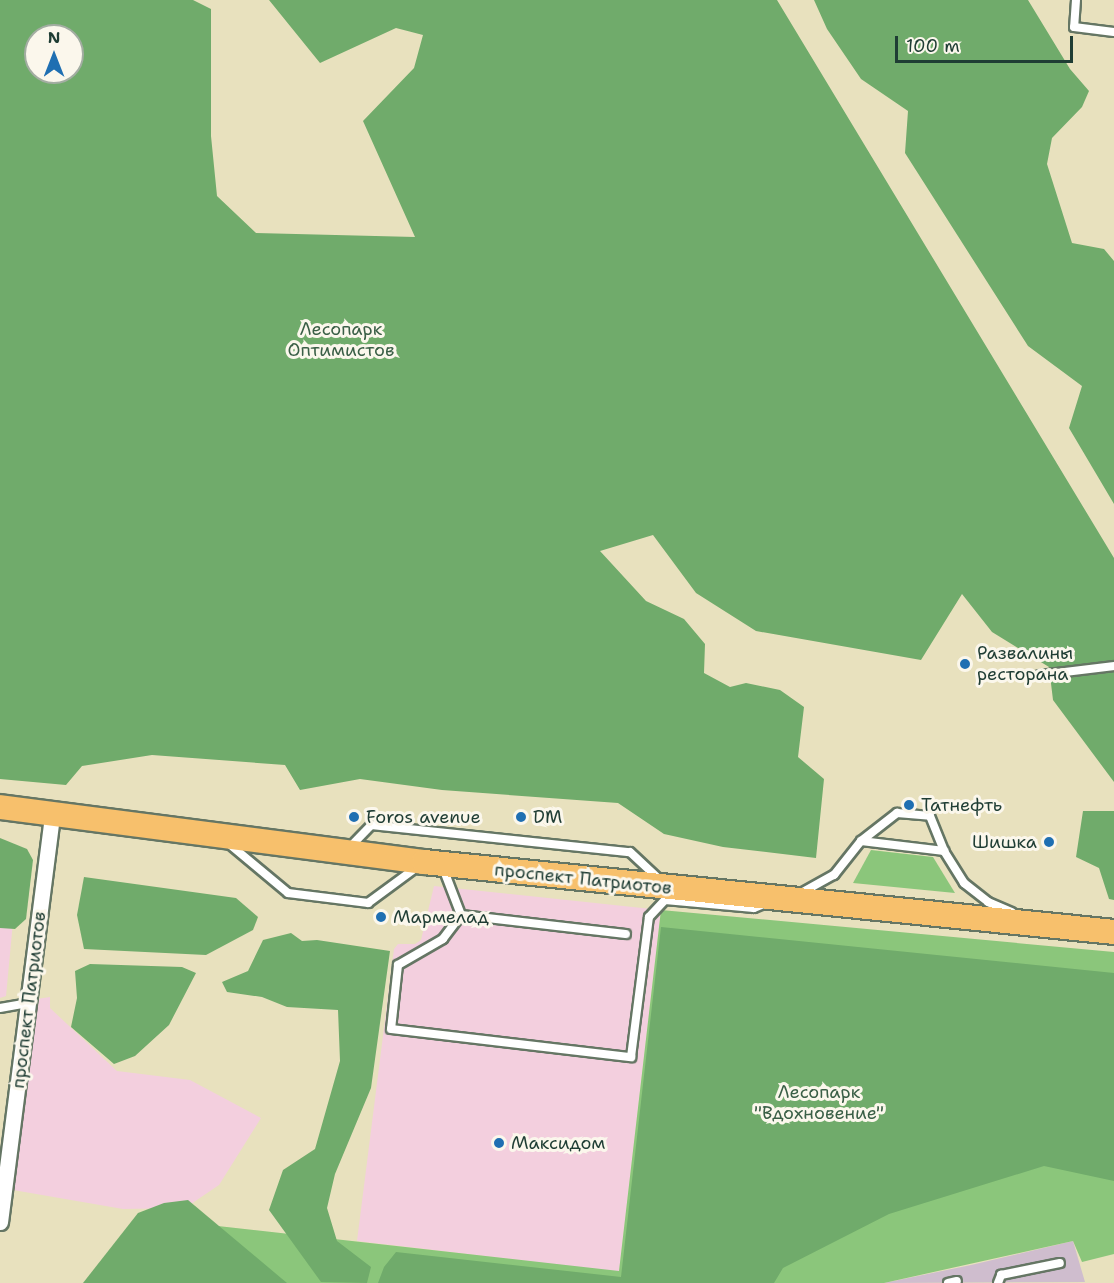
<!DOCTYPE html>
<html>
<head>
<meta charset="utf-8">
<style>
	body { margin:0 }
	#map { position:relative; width:1114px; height:1283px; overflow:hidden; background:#e8e1be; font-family:"Shantell Sans",sans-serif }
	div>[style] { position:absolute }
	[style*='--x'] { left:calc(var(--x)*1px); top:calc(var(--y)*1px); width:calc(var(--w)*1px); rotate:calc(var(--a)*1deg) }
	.built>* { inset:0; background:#f3cfde }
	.industrial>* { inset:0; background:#cfbdce }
	.green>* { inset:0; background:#8bc67b }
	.forest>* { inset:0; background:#70ab6b }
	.roads { filter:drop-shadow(2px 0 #657664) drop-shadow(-2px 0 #657664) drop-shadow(0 2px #657664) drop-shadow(0 -2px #657664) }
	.service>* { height:8px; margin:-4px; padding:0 4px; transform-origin:4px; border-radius:4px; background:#fff }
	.minor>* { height:15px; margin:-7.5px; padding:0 7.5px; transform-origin:7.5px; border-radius:7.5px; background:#fff }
	.trunk>* { height:24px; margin:-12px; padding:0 12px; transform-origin:12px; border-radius:12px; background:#f7c06c }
	.dots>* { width:16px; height:16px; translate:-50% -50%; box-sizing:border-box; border:3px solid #fbf7ec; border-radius:50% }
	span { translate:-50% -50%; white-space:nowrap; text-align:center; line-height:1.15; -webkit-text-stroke:6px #fbf7ec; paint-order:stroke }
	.park-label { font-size:18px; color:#3a5f46 }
	.poi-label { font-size:18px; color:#1f3d34 }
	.left { translate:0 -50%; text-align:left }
	.right { translate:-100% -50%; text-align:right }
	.street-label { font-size:18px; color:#1f3d34 }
	.north { position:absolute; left:24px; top:24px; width:60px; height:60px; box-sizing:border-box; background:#fbf7ec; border:2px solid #a3ada2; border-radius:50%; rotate:0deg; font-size:16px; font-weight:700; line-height:24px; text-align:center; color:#1f3d34 }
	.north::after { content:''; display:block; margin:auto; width:21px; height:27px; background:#1f6fb2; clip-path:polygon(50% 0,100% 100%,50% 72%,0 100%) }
	.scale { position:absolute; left:895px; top:36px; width:178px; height:27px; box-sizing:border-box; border:3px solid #1f3d34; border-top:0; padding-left:8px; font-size:18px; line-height:21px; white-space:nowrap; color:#1f3d34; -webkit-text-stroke:4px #fbf7ec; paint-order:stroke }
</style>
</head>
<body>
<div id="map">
	<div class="built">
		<i style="clip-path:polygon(434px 886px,661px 910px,619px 1272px,357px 1241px,394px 949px,398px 944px,415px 944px,421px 940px)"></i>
		<i style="clip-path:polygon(0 897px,14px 911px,6px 996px,0 998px)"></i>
		<i style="clip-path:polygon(50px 997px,50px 1008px,117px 1071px,190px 1080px,261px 1118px,219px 1185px,185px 1208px,123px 1209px,13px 1190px,37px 999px)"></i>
	</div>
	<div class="industrial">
		<i style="clip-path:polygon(1073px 1241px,1085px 1282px,884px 1283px,971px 1265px)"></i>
	</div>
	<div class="green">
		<i style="clip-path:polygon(871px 850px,933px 857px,955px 893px,853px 883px)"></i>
		<i style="clip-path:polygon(661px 910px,1114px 952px,1114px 1254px,1082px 1262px,1073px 1241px,884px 1283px,88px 1283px,137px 1217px,619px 1271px)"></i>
	</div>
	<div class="forest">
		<i style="clip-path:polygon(evenodd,0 0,193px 0,211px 9px,211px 136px,217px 196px,256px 233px,415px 237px,363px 121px,414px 68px,423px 35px,396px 28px,320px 63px,269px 0,777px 0,1114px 558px,1114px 782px,1053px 700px,1049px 667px,992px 632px,962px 594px,921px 660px,756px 631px,696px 593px,653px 535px,600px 551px,646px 601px,684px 619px,705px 644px,704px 673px,730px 687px,746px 683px,780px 690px,804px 707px,798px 757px,824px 779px,816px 858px,723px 847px,664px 834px,618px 803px,442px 790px,360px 779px,300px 790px,285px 765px,152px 755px,82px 766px,66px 785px,0 779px,0 0,36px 36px,72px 36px,72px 72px,36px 72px,36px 36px)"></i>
		<i style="clip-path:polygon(814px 0,1028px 0,1070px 69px,1089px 91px,1082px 107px,1052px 138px,1047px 164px,1072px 243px,1104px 249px,1114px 261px,1114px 504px,1069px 428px,1082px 386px,1028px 346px,905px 153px,908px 111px,861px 79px,827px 29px)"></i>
		<i style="clip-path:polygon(1083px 811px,1114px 811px,1114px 900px,1109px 899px,1099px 868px,1076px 857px)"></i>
		<i style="clip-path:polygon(0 838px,27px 849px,33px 860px,26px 919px,15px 929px,0 928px)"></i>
		<i style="clip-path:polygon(84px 877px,236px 898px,258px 917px,253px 930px,206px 955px,84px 949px,77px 915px)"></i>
		<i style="clip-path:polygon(661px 927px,1114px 973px,1114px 1181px,1044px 1166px,889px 1214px,783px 1268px,774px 1283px,378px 1283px,384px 1267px,396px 1252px,621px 1277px)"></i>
		<i style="clip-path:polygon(291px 933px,302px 941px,317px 940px,390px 951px,371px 1088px,335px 1174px,327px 1208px,337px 1241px,371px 1267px,367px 1283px,321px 1282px,269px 1210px,283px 1170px,315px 1149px,340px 1061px,338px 1010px,287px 1007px,262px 997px,227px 992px,222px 982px,248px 971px,263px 940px)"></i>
		<i style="clip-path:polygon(90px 964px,182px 967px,196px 973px,169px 1025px,135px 1056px,114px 1064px,71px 1027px,77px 998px,75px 971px)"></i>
		<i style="clip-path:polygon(188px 1200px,287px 1283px,83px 1283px,138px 1213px,164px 1203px)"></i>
	</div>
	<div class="roads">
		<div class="service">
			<i style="--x:1076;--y:0;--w:27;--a:94"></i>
			<i style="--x:1074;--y:27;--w:40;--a:7.1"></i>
			<i style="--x:1040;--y:675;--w:75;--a:-6.9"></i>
			<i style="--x:861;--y:841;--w:84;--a:6.9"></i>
			<i style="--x:228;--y:843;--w:78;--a:39.8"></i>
			<i style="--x:288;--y:893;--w:81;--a:7.1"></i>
			<i style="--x:368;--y:903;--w:61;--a:-36.3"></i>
			<i style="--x:350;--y:847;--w:30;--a:-46"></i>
			<i style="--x:371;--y:825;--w:260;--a:6"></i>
			<i style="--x:630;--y:852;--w:38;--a:43"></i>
			<i style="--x:443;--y:868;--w:50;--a:69"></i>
			<i style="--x:461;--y:915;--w:30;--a:127"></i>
			<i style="--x:443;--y:939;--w:52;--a:150"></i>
			<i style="--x:398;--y:965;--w:64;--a:96.2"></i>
			<i style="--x:391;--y:1029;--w:242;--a:6.7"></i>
			<i style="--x:631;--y:1057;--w:141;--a:-82.7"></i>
			<i style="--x:649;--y:917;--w:23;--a:-47"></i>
			<i style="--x:665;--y:900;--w:89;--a:5.1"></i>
			<i style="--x:754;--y:908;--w:11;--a:-22"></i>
			<i style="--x:801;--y:893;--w:38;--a:-29"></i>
			<i style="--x:834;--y:875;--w:43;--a:-51.5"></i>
			<i style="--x:861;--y:841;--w:46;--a:-37.9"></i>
			<i style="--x:897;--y:813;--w:33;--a:5"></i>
			<i style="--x:930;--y:816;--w:38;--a:68"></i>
			<i style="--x:944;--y:851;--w:38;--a:58"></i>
			<i style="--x:964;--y:883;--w:31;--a:38"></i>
			<i style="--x:988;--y:902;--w:26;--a:23"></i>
			<i style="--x:461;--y:915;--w:166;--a:6.6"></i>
			<i style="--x:0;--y:1008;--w:28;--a:-10"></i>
			<i style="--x:948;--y:1283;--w:9;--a:-13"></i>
			<i style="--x:998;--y:1283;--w:9;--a:-69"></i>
			<i style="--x:1001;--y:1275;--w:60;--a:-11.5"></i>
		</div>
		<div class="minor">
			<i style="--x:0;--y:1222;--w:411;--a:-82.7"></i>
		</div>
		<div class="trunk">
			<i style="--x:0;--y:807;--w:428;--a:7.4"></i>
			<i style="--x:424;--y:862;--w:694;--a:5.79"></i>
		</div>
	</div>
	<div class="dots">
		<i style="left:965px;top:664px;background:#1f6fb2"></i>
		<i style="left:909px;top:805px;background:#1f6fb2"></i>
		<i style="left:354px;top:817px;background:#1f6fb2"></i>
		<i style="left:521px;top:817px;background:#1f6fb2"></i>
		<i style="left:1049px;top:842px;background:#1f6fb2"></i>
		<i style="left:381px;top:917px;background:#1f6fb2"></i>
		<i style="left:499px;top:1143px;background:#1f6fb2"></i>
	</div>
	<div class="park-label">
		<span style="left:341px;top:340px">Лесопарк<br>Оптимистов</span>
		<span style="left:819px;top:1103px">Лесопарк<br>"Вдохновение"</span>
	</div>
	<div class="poi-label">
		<span class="left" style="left:977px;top:664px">Развалины<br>ресторана</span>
		<span class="left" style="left:921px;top:805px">Татнефть</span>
		<span class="left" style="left:366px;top:817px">Foros avenue</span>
		<span class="left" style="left:533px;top:817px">DM</span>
		<span class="right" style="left:1037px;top:842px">Шишка</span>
		<span class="left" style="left:393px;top:917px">Мармелад</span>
		<span class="left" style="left:511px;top:1143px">Максидом</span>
	</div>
	<div class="street-label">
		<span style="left:583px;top:879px;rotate:6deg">проспект Патриотов</span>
		<span style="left:29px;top:1000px;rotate:-83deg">проспект Патриотов</span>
	</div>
	<div class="north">N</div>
	<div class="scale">100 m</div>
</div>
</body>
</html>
